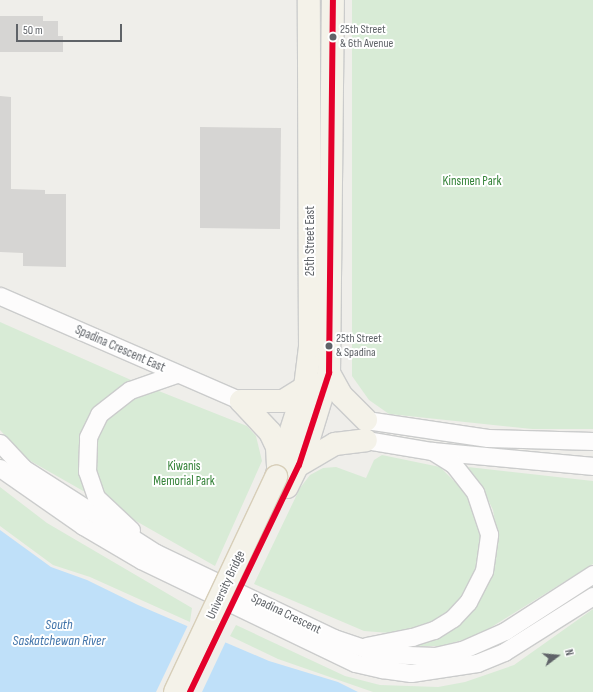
<!DOCTYPE html>
<html>
<head>
<meta charset="utf-8">
<style>
	body { margin:0 }
	#map { position:relative; width:593px; height:692px; overflow:hidden; background:#efeeea; font-family:"Sofia Sans Condensed",sans-serif }
	div>[style] { position:absolute }
	[style*='--x'] { left:calc(var(--x)*1px); top:calc(var(--y)*1px); width:calc(var(--w)*1px); rotate:calc(var(--a)*1deg) }
	.green>* { inset:0; background:#d8ebd6 }
	.water>* { inset:0; background:#bfe0f9 }
	.pier>* { inset:0; background:#efeeea }
	.building>* { inset:0; background:#d6d5d3 }
	.roads { filter:drop-shadow(1px 0 #cbcccc) drop-shadow(-1px 0 #cbcccc) drop-shadow(0 1px #cbcccc) drop-shadow(0 -1px #cbcccc) }
	.tertiary>* { height:17px; margin:-8.5px; padding:0 8.5px; transform-origin:8.5px; border-radius:8.5px; background:#fdfcfc }
	.primary>* { height:22px; margin:-11px; padding:0 11px; transform-origin:11px; border-radius:11px; background:#f4f2e9 }
	.bridges { filter:drop-shadow(1px 0 #d7ceb8) drop-shadow(-1px 0 #d7ceb8) drop-shadow(0 1px #d7ceb8) drop-shadow(0 -1px #d7ceb8) }
	.primary-bridge>* { height:22px; margin:-11px; padding:0 11px; transform-origin:11px; border-radius:11px; background:#f4f2e9 }
	.bus-1>* { height:6px; margin:-3px; padding:0 3px; transform-origin:3px; border-radius:3px; background:#e4002b }
	.dots>* { width:11px; height:11px; translate:-50% -50%; box-sizing:border-box; border:2px solid #fff; border-radius:50% }
	span { translate:-50% -50%; white-space:nowrap; text-align:center; line-height:1.15; -webkit-text-stroke:4px #fff; paint-order:stroke }
	.bus-label { font-size:12px; color:#5f6368 }
	.left { translate:0 -50%; text-align:left }
	.park-label { font-size:13px; color:#348238 }
	.street-label { font-size:13px; color:#5f6368 }
	.water-label { font-size:14px; color:#4174aa; font-style:italic }
	.north { position:absolute; left:537px; top:636px; width:40px; height:40px; -webkit-text-stroke:3px #fff; paint-order:stroke; rotate:74deg; font-size:11px; font-weight:700; line-height:16px; text-align:center; color:#5f6368 }
	.north::after { content:''; display:block; margin:auto; width:14px; height:18px; background:#5f6368; clip-path:polygon(50% 0,100% 100%,50% 72%,0 100%) }
	.scale { position:absolute; left:16px; top:24px; width:106px; height:18px; box-sizing:border-box; border:2px solid #5f6368; border-top:0; padding-left:5px; font-size:12px; line-height:14px; white-space:nowrap; color:#5f6368; -webkit-text-stroke:3px #fff; paint-order:stroke }
</style>
</head>
<body>
<div id="map">
	<div class="green">
		<i style="clip-path:polygon(352px 0,593px 0,593px 429px,532px 429px,389px 414px,369px 400px,352px 376px)"></i>
		<i style="clip-path:polygon(0 322px,131px 380px,247px 426px,256px 436px,262px 461px,215px 566px,27px 459px,0 430px)"></i>
		<i style="clip-path:polygon(382px 455px,440px 467px,468px 495px,482px 531px,482px 550px,474px 580px,452px 610px,421px 628px,390px 633px,364px 631px,254px 584px,300px 488px,310px 475px,323px 468px,336px 467px,366px 478px,374px 460px)"></i>
		<i style="clip-path:polygon(468px 467px,593px 481px,593px 564px,477px 636px,441px 646px,409px 646px,446px 633px,465px 619px,478px 603px,494px 570px,498px 540px,493px 510px,482px 487px)"></i>
		<i style="clip-path:polygon(0 487px,47px 523px,192px 608px,190px 622px,90px 577px,53px 565px,0 526px)"></i>
		<i style="clip-path:polygon(593px 609px,593px 692px,373px 692px,278px 659px,230px 636px,236px 625px,345px 676px,380px 685px,438px 687px,465px 682px,514px 665px)"></i>
	</div>
	<div class="water">
		<i style="clip-path:polygon(0 530px,51px 567px,87px 580px,138px 605px,269px 661px,338px 682px,358px 692px,0 692px)"></i>
	</div>
	<div class="pier">
		<i style="clip-path:polygon(189px 623px,227px 639px,202px 692px,156px 692px)"></i>
	</div>
	<div class="building">
		<i style="clip-path:polygon(0 16px,43px 16px,43px 21px,58px 21px,58px 36px,63px 36px,63px 52px,0 52px)"></i>
		<i style="clip-path:polygon(0 96px,11px 97px,11px 189px,45px 190px,45px 194px,66px 194px,66px 267px,23px 266px,23px 253px,0 252px)"></i>
		<i style="clip-path:polygon(200px 127px,281px 128px,280px 229px,200px 228px)"></i>
	</div>
	<div class="roads">
		<div class="tertiary">
			<i style="--x:0;--y:296;--w:263;--a:23.5"></i>
			<i style="--x:366;--y:420;--w:123;--a:8.4"></i>
			<i style="--x:488;--y:438;--w:105;--a:1.6"></i>
			<i style="--x:366;--y:440;--w:67;--a:9.5"></i>
			<i style="--x:432;--y:451;--w:162;--a:5.3"></i>
			<i style="--x:0;--y:443;--w:34;--a:47"></i>
			<i style="--x:23;--y:468;--w:158;--a:32.6"></i>
			<i style="--x:156;--y:553;--w:197;--a:25.5"></i>
			<i style="--x:334;--y:638;--w:50;--a:18.8"></i>
			<i style="--x:381;--y:654;--w:54;--a:2.1"></i>
			<i style="--x:435;--y:656;--w:28;--a:-13"></i>
			<i style="--x:462;--y:650;--w:47;--a:-23.8"></i>
			<i style="--x:505;--y:631;--w:105;--a:-32.9"></i>
			<i style="--x:0;--y:468;--w:101;--a:34.9"></i>
			<i style="--x:83;--y:526;--w:67;--a:30.4"></i>
			<i style="--x:141;--y:560;--w:237;--a:25.7"></i>
			<i style="--x:355;--y:663;--w:28;--a:13"></i>
			<i style="--x:382;--y:669;--w:29;--a:8"></i>
			<i style="--x:411;--y:673;--w:67;--a:-8.6"></i>
			<i style="--x:477;--y:663;--w:29;--a:-22"></i>
			<i style="--x:504;--y:652;--w:105;--a:-32.2"></i>
			<i style="--x:131;--y:530;--w:48;--a:-136.7"></i>
			<i style="--x:96;--y:497;--w:28;--a:-109"></i>
			<i style="--x:87;--y:471;--w:34;--a:-88"></i>
			<i style="--x:88;--y:437;--w:25;--a:-64"></i>
			<i style="--x:99;--y:414;--w:39;--a:-38"></i>
			<i style="--x:130;--y:390;--w:49;--a:-19.2"></i>
			<i style="--x:366;--y:646;--w:47;--a:-11.1"></i>
			<i style="--x:412;--y:637;--w:23;--a:-18"></i>
			<i style="--x:434;--y:630;--w:22;--a:-32"></i>
			<i style="--x:453;--y:618;--w:22;--a:-47"></i>
			<i style="--x:468;--y:602;--w:35;--a:-63"></i>
			<i style="--x:484;--y:571;--w:37;--a:-82"></i>
			<i style="--x:489;--y:534;--w:44;--a:-108.4"></i>
			<i style="--x:475;--y:492;--w:36;--a:-128"></i>
			<i style="--x:453;--y:464;--w:25;--a:-148"></i>
		</div>
		<div class="primary">
			<i style="--x:329;--y:373;--w:26;--a:61"></i>
			<i style="--x:342;--y:396;--w:34;--a:45"></i>
			<i style="--x:241;--y:401;--w:42;--a:46.9"></i>
			<i style="--x:270;--y:432;--w:17;--a:65"></i>
			<i style="--x:277;--y:447;--w:19;--a:87"></i>
			<i style="--x:241;--y:401;--w:42;--a:0"></i>
			<i style="--x:283;--y:401;--w:26;--a:-32"></i>
			<i style="--x:299;--y:465;--w:42;--a:-30.3"></i>
			<i style="--x:335;--y:444;--w:31;--a:-7"></i>
			<i style="--x:276;--y:477;--w:95;--a:-72.1"></i>
			<i style="--x:305;--y:387;--w:40;--a:-82.9"></i>
			<i style="--x:310;--y:347;--w:347;--a:-90.2"></i>
			<i style="--x:287;--y:487;--w:43;--a:-64"></i>
			<i style="--x:306;--y:448;--w:78;--a:-73"></i>
			<i style="--x:329;--y:373;--w:373;--a:-89.4"></i>
		</div>
	</div>
	<div class="bridges">
		<div class="primary-bridge">
			<i style="--x:175;--y:692;--w:238;--a:-64.8"></i>
		</div>
	</div>
	<div class="bus-1">
		<i style="--x:190;--y:692;--w:252;--a:-64.4"></i>
		<i style="--x:299;--y:465;--w:97;--a:-71.9"></i>
		<i style="--x:329;--y:373;--w:373;--a:-89.4"></i>
	</div>
	<div class="dots">
		<i style="left:333px;top:37px;background:#5f6368"></i>
		<i style="left:329px;top:346px;background:#5f6368"></i>
	</div>
	<div class="bus-label">
		<span class="left" style="left:340px;top:37px">25th Street<br>&amp; 6th Avenue</span>
		<span class="left" style="left:336px;top:346px">25th Street<br>&amp; Spadina</span>
	</div>
	<div class="park-label">
		<span style="left:472px;top:181px">Kinsmen Park</span>
		<span style="left:184px;top:474px">Kiwanis<br>Memorial Park</span>
	</div>
	<div class="street-label">
		<span style="left:310px;top:241px;rotate:-90deg">25th Street East</span>
		<span style="left:120px;top:349px;rotate:24deg">Spadina Crescent East</span>
		<span style="left:226px;top:585px;rotate:-65deg">University Bridge</span>
		<span style="left:286px;top:614px;rotate:26deg">Spadina Crescent</span>
	</div>
	<div class="water-label">
		<span style="left:59px;top:633px">South<br>Saskatchewan River</span>
	</div>
	<div class="north">N</div>
	<div class="scale">50 m</div>
</div>
</body>
</html>
